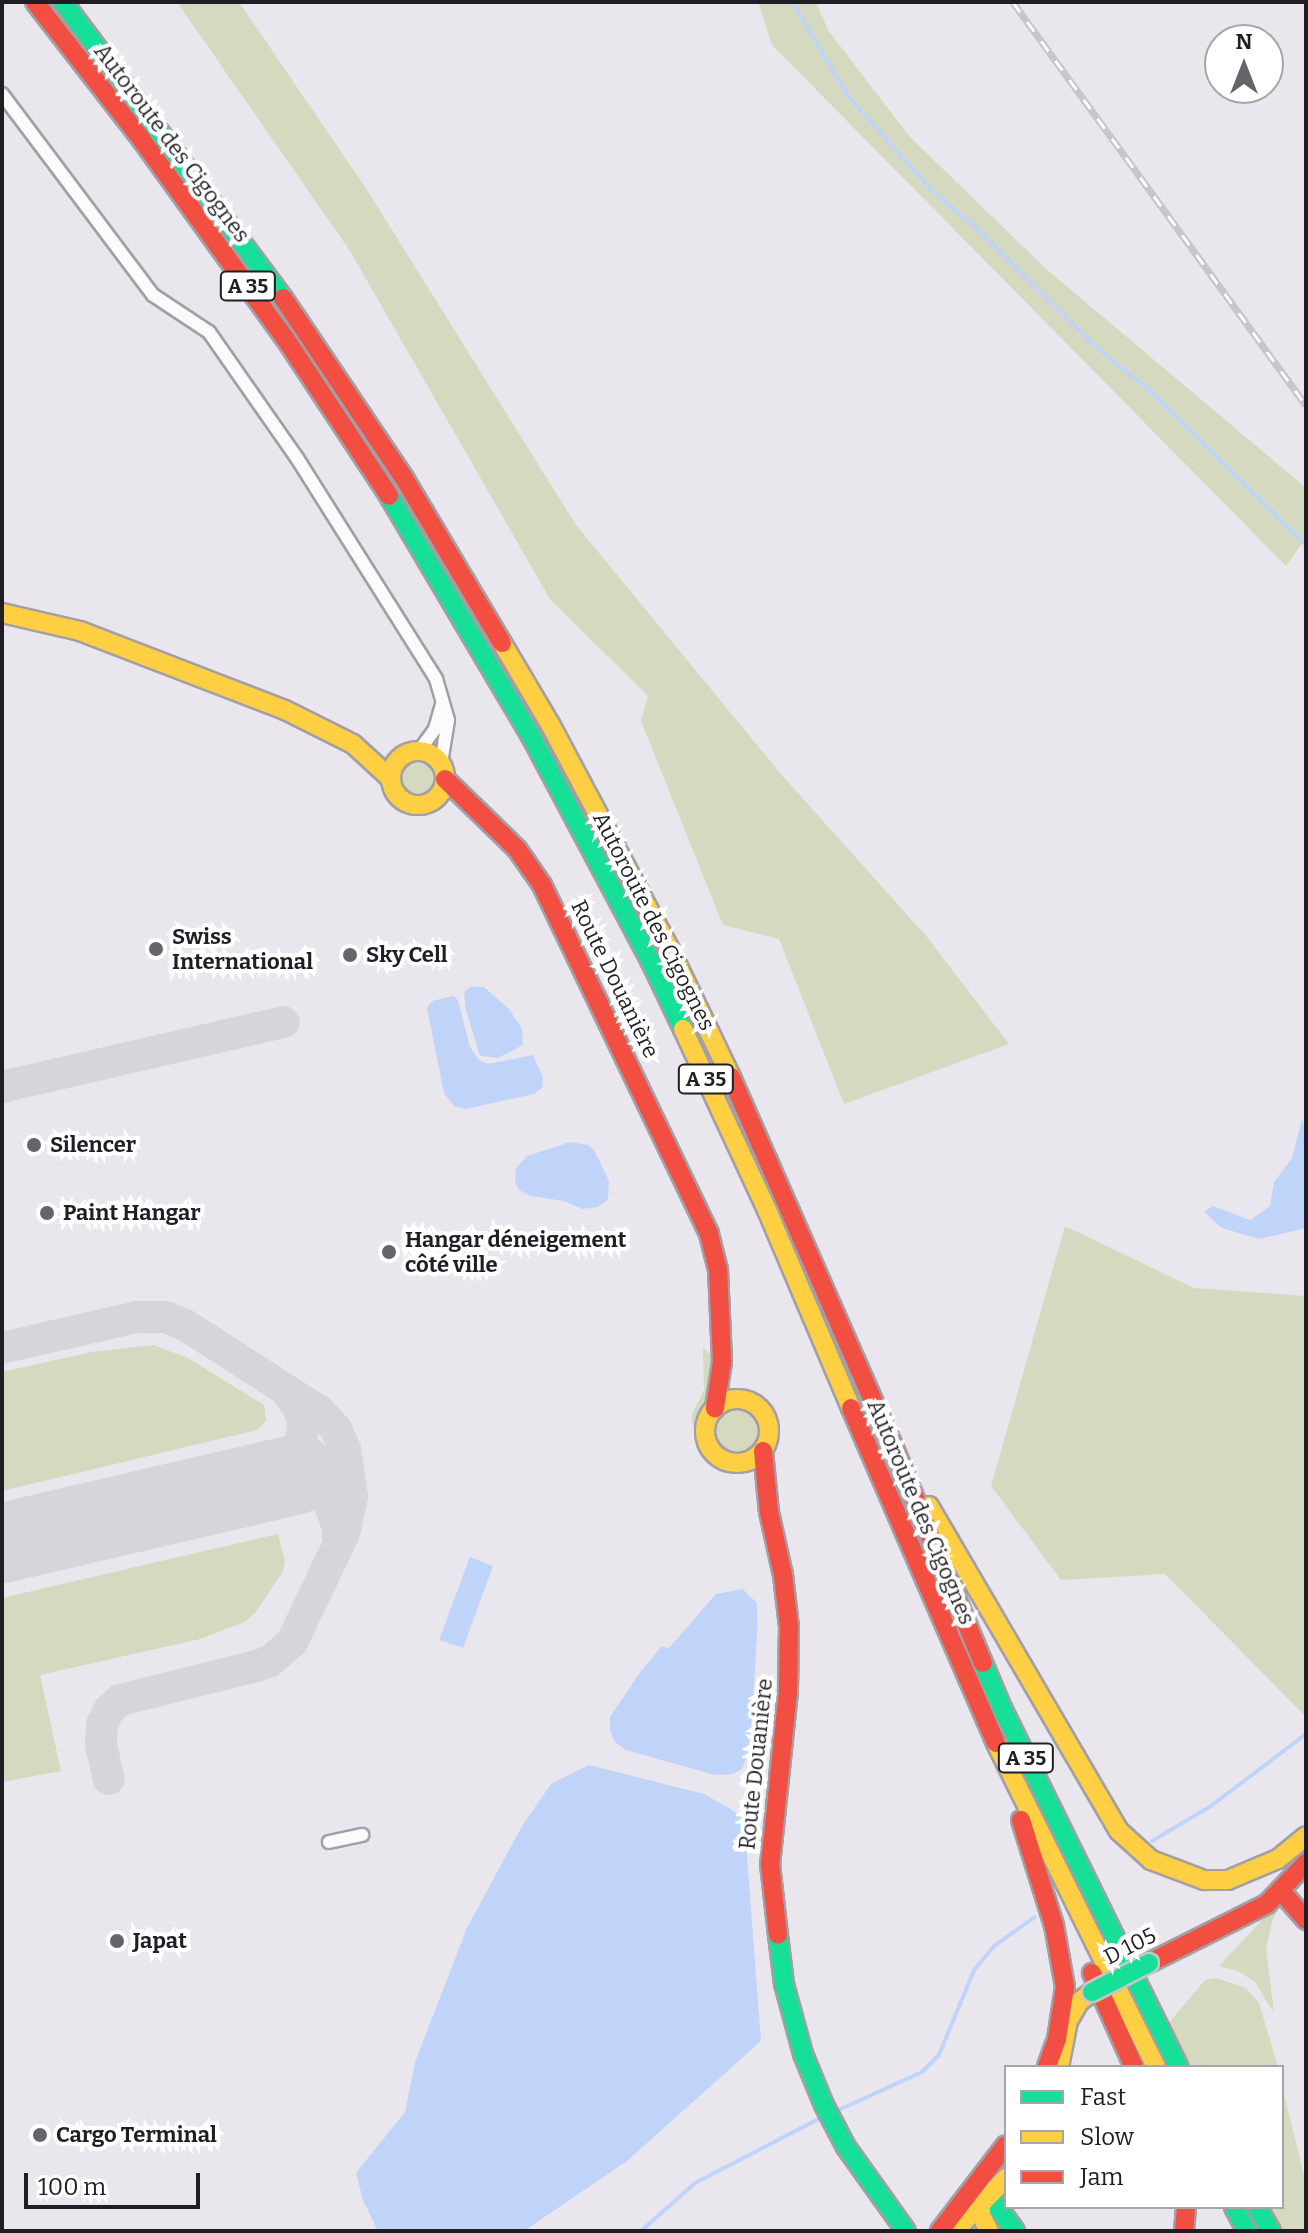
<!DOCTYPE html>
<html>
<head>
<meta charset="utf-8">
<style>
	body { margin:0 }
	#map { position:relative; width:1308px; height:2233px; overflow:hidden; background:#e9e6ee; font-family:Bitter,serif }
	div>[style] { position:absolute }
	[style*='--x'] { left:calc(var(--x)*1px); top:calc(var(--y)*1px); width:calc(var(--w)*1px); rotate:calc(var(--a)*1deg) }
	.green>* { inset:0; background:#d5d9bf }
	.round { border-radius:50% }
	.water>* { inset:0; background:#c0d4fa }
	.stream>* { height:4px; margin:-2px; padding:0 2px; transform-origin:2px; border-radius:2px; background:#c0d4fa }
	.taxiway>* { height:32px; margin:-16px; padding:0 16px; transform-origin:16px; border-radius:16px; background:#d7d5da }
	.runway>* { height:80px; margin:-40px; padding:0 40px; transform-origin:40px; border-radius:40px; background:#d7d5da }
	.roads { filter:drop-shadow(2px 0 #a29fa5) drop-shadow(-2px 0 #a29fa5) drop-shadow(0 2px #a29fa5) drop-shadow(0 -2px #a29fa5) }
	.street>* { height:12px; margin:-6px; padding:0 6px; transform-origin:6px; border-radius:6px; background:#fcfbfc }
	.fast>* { height:18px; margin:-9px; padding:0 9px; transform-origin:9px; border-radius:9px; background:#16e098 }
	.slow>* { height:18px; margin:-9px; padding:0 9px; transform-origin:9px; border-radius:9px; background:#ffcf43 }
	.slow>.ring { margin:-9px; padding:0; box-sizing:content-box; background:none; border:18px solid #ffcf43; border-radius:50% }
	.jam>* { height:18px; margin:-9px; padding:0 9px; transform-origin:9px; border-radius:9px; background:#f24e42 }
	.rail>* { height:7px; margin-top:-3.5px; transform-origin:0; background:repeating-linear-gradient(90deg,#fff 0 12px,#c5c4c7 0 24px); box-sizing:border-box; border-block:2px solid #c5c4c7 }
	.bridges { filter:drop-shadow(2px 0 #c6c5c9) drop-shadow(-2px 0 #c6c5c9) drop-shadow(0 2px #c6c5c9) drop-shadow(0 -2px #c6c5c9) }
	.fast-bridge>* { height:18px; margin:-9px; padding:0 9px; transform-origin:9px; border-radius:9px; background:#16e098 }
	.dots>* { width:22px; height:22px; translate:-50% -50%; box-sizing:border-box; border:4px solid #fff; border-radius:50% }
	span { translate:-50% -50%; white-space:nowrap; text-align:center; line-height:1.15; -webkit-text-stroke:8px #fff; paint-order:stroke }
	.shield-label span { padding:2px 6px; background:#fff; border:2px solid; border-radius:6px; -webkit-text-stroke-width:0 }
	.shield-label { font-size:20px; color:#201e24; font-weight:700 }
	.street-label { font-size:22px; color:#201e24 }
	.poi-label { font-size:22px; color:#201e24; font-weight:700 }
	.left { translate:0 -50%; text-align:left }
	.frame { position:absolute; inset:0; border:4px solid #201e24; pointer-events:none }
	.legend { position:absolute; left:1004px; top:2065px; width:280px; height:144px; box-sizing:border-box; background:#fff; border:2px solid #a6a5a7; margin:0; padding:10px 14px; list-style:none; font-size:24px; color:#201e24 }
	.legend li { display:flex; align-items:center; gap:16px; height:40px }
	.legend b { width:40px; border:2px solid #a6a5a7 }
	.north { position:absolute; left:1204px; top:24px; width:80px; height:80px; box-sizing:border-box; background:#fff; border:2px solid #a6a5a7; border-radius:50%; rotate:0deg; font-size:22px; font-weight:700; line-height:32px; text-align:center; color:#201e24 }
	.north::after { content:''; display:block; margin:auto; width:28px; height:36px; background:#66646b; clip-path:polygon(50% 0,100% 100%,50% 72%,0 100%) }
	.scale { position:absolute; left:24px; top:2173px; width:176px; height:36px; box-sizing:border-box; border:4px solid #201e24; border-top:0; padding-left:10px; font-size:24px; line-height:28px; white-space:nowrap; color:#201e24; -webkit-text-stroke:6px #fff; paint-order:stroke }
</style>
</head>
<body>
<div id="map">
	<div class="green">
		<i style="clip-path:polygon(177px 2px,239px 2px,367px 190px,576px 525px,780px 773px,927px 937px,1009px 1044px,844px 1104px,779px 939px,723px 925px,641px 721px,648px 696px,550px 599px,350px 251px)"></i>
		<i style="clip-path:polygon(758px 2px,816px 2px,828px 30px,909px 136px,1045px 268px,1306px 488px,1306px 537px,1286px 566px,772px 45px)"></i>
		<i class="round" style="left:400px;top:760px;width:36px;height:36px"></i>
		<i style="clip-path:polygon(1065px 1226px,1194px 1288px,1306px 1296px,1306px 1717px,1165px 1574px,1061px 1580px,991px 1486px)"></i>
		<i style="clip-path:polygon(153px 1345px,188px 1358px,264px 1405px,266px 1421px,257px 1430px,2px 1491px,2px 1372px,92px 1352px)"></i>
		<i style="clip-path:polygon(703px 1347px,715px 1360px,709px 1403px,695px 1436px,691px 1416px,704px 1390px)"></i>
		<i class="round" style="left:714px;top:1408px;width:46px;height:46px"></i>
		<i style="clip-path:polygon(278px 1534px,285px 1561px,283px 1571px,256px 1612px,245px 1622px,200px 1639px,40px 1675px,61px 1771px,2px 1782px,2px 1598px)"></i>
		<i style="clip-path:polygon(1284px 1897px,1272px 1921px,1266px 1950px,1274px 2013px,1255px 1982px,1238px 1971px,1219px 1966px)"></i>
		<i style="clip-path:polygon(1216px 1978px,1246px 1988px,1259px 2003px,1278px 2067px,1192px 2067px,1168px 2024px,1205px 1980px)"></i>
		<i style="clip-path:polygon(1282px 2085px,1306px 2184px,1306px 2231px,1284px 2231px,1270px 2207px,1282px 2207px)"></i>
	</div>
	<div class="water">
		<i style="clip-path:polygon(470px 987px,484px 987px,509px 1009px,522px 1029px,523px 1045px,498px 1058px,480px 1056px,466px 1010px,464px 992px)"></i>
		<i style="clip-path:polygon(453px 996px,458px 1000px,470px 1047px,479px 1060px,488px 1064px,533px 1055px,543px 1077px,542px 1088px,534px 1094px,466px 1109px,454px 1106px,444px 1093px,427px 1008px,432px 1001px)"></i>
		<i style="clip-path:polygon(1302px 1119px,1306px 1131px,1306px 1228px,1259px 1239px,1222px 1228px,1204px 1212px,1213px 1206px,1250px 1220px,1270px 1206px,1274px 1182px,1292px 1158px)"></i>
		<i style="clip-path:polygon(570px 1142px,588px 1145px,594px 1150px,609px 1181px,608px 1199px,598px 1207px,582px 1209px,564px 1201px,531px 1196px,519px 1190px,515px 1181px,516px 1168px,527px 1156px)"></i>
		<i style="clip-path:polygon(470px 1557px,493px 1566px,463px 1648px,439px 1640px)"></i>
		<i style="clip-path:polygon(743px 1589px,757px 1603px,757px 1635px,750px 1749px,742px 1769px,733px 1774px,715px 1775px,626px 1750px,615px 1742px,610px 1731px,610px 1717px,641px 1671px,662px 1646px,669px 1648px,716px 1594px)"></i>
		<i style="clip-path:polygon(589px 1765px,704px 1794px,744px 1817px,761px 2041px,627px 2161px,524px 2231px,378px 2231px,363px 2200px,356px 2173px,405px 2112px,415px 2062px,467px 1928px,522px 1826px,551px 1784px)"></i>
	</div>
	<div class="stream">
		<i style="--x:792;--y:2;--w:109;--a:59.2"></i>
		<i style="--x:848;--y:96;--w:131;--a:48.4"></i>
		<i style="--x:935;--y:194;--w:45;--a:38.7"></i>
		<i style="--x:970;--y:222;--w:176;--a:44.8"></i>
		<i style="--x:1095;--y:346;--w:71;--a:39.3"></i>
		<i style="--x:1150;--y:391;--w:219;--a:44.6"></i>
		<i style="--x:1152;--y:1841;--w:69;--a:-30.7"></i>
		<i style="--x:1211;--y:1806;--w:119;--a:-37.2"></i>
		<i style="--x:832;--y:2113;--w:99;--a:-24.5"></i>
		<i style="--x:922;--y:2072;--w:24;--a:-45"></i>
		<i style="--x:939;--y:2055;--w:92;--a:-67.6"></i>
		<i style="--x:974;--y:1970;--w:31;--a:-50"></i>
		<i style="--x:994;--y:1946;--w:50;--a:-35.3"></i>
		<i style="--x:641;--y:2231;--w:72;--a:-41.6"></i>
		<i style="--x:695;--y:2183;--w:145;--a:-27.4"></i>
	</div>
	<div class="taxiway">
		<i style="--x:2;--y:1087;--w:289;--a:-13"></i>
		<i style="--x:2;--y:1348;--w:139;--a:-12.9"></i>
		<i style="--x:137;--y:1317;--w:29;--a:0"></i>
		<i style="--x:166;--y:1317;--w:21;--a:23"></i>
		<i style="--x:185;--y:1325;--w:159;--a:32.7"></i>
		<i style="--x:319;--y:1411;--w:25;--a:47"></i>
		<i style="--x:336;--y:1429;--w:22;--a:66"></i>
		<i style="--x:345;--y:1449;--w:48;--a:81.5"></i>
		<i style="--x:352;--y:1496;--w:38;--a:102"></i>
		<i style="--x:344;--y:1533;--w:121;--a:115.5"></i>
		<i style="--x:292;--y:1642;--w:29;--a:139"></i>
		<i style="--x:270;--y:1661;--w:18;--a:161"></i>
		<i style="--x:253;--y:1667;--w:137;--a:166.1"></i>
		<i style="--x:120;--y:1700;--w:15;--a:138"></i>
		<i style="--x:109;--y:1710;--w:17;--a:115"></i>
		<i style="--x:102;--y:1725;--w:20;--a:93"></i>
		<i style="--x:101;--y:1745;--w:35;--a:77"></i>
		<i style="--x:259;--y:1482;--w:27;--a:-24"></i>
		<i style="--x:284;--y:1471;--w:28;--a:-55"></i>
		<i style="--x:300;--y:1448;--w:25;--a:-83"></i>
		<i style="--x:303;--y:1423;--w:15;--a:-106"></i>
		<i style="--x:299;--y:1409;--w:22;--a:-126"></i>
		<i style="--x:214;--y:1494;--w:74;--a:-10.1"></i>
		<i style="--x:287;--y:1481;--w:17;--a:10"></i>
		<i style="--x:304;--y:1484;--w:29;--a:34"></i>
		<i style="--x:328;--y:1500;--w:30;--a:70"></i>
		<i style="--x:338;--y:1528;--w:14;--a:90"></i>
	</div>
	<div class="runway">
		<i style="--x:2;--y:1543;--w:304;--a:-13.1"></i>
	</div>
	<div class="roads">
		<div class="street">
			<i style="--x:2;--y:94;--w:251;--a:53.1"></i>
			<i style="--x:153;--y:295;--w:67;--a:33.5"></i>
			<i style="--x:209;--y:332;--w:154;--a:55.1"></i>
			<i style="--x:297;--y:458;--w:261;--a:57.8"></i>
			<i style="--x:436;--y:679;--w:43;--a:73.7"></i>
			<i style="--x:448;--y:720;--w:44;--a:99.2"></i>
			<i style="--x:419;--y:751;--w:27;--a:-54"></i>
			<i style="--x:435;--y:729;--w:26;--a:-74"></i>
			<i style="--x:329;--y:1842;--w:34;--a:-12"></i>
		</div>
		<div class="fast">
			<i style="--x:63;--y:2;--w:369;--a:53.4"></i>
			<i style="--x:389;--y:496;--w:281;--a:59.4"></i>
			<i style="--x:532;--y:738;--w:254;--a:62"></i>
			<i style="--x:651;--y:962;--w:74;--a:64.5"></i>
			<i style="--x:983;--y:1663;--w:49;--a:67.1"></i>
			<i style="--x:1002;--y:1708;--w:400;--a:63.8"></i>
			<i style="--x:778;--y:1935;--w:49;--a:83"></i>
			<i style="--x:784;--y:1984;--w:73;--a:74.8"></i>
			<i style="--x:803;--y:2054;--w:55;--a:67.6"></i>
			<i style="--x:824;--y:2105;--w:47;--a:62.4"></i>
			<i style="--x:846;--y:2147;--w:103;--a:54.5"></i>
			<i style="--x:990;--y:2196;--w:43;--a:54.5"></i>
			<i style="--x:1234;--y:2207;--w:27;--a:62"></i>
			<i style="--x:1257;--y:2207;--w:28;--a:60"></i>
		</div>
		<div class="slow">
			<i style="--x:2;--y:613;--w:80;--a:13"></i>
			<i style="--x:80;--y:631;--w:220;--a:21.1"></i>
			<i style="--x:285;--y:710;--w:76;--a:26.6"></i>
			<i style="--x:353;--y:744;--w:52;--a:42.6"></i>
			<i style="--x:502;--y:643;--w:96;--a:59.4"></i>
			<i style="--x:551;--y:726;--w:258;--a:62"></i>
			<i style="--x:672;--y:954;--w:136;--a:64.4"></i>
			<i class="ring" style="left:391px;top:751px;width:36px;height:36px"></i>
			<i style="--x:683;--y:1029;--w:200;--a:65.1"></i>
			<i style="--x:767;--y:1210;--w:215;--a:67"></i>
			<i class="ring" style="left:705px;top:1399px;width:46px;height:46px"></i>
			<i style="--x:929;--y:1506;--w:376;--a:59.7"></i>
			<i style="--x:1119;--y:1831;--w:43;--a:42.2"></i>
			<i style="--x:1151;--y:1860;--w:57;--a:20.7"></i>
			<i style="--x:1204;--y:1880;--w:24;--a:0"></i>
			<i style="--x:1228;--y:1880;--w:54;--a:-22.8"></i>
			<i style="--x:1278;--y:1859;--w:36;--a:-39"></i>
			<i style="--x:996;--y:1743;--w:361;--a:63.7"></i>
			<i style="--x:1059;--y:2067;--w:47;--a:-78.9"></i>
			<i style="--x:1068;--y:2021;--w:22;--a:-60"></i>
			<i style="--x:1079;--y:2002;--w:16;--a:-38"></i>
			<i style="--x:981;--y:2205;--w:10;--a:90"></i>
			<i style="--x:981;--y:2215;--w:18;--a:63"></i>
			<i style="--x:955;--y:2231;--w:74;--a:-46.1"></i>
		</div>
		<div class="jam">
			<i style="--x:35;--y:2;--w:175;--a:52.2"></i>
			<i style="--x:142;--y:140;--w:244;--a:54.2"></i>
			<i style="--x:285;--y:338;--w:189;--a:56.6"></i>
			<i style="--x:283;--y:298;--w:217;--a:56.1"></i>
			<i style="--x:404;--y:478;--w:192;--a:59.3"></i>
			<i style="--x:445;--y:779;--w:100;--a:44.2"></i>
			<i style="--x:517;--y:849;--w:44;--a:55.2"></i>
			<i style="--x:542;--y:885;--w:387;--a:64.4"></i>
			<i style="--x:709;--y:1234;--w:36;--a:76"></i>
			<i style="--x:718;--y:1269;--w:93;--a:87.5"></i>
			<i style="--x:722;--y:1362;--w:47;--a:98.7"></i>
			<i style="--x:731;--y:1077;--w:398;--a:66.3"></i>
			<i style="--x:891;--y:1441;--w:240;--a:67.5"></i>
			<i style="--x:851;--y:1408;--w:365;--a:66.6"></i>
			<i style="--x:763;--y:1451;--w:61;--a:84.4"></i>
			<i style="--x:769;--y:1512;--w:65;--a:77.5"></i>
			<i style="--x:783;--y:1575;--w:52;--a:83.4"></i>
			<i style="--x:789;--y:1627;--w:64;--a:90.9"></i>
			<i style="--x:788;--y:1691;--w:174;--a:95.9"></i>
			<i style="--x:770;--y:1864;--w:71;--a:83.6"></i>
			<i style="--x:1021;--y:1820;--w:110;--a:72.6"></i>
			<i style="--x:1054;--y:1925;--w:63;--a:79.9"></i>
			<i style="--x:1065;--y:1987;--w:53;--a:98.7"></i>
			<i style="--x:1057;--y:2039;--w:30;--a:110"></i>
			<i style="--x:1280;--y:1890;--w:40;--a:49"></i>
			<i style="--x:1149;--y:1963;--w:132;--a:-26.6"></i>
			<i style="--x:1267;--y:1904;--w:57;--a:-46.4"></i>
			<i style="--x:1092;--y:1973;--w:103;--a:65.9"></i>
			<i style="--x:940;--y:2231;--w:108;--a:-52.5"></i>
			<i style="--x:1184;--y:2231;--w:24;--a:-85"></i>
		</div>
	</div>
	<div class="rail">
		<i style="--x:1013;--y:2;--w:498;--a:54"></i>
	</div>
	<div class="bridges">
		<div class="fast-bridge">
			<i style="--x:1092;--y:1992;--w:64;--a:-27"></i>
		</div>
	</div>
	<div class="dots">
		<i style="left:156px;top:949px;background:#66646b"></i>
		<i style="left:350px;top:955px;background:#66646b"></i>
		<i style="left:34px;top:1145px;background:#66646b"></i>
		<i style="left:47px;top:1213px;background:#66646b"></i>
		<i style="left:389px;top:1252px;background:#66646b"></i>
		<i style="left:117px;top:1941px;background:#66646b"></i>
		<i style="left:40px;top:2135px;background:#66646b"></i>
	</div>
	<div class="shield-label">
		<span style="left:248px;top:286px">A 35</span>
		<span style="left:706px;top:1079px">A 35</span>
		<span style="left:1026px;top:1758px">A 35</span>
	</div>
	<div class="street-label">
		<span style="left:172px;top:143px;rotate:53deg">Autoroute des Cigognes</span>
		<span style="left:654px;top:921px;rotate:63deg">Autoroute des Cigognes</span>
		<span style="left:615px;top:979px;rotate:64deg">Route Douanière</span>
		<span style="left:921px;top:1512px;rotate:67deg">Autoroute des Cigognes</span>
		<span style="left:756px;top:1764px;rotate:-84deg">Route Douanière</span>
		<span style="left:1130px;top:1946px;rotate:-27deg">D 105</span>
	</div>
	<div class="poi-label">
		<span class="left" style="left:172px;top:949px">Swiss<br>International</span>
		<span class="left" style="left:366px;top:955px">Sky Cell</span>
		<span class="left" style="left:50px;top:1145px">Silencer</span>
		<span class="left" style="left:63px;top:1213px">Paint Hangar</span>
		<span class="left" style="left:405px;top:1252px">Hangar déneigement<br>côté ville</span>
		<span class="left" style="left:133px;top:1941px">Japat</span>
		<span class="left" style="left:56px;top:2135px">Cargo Terminal</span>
	</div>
	<div class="frame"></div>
	<ul class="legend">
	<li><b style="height:10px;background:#16e098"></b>Fast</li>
	<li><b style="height:10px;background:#ffcf43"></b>Slow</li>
	<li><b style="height:10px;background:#f24e42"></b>Jam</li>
	</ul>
	<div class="north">N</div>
	<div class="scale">100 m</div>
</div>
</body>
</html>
